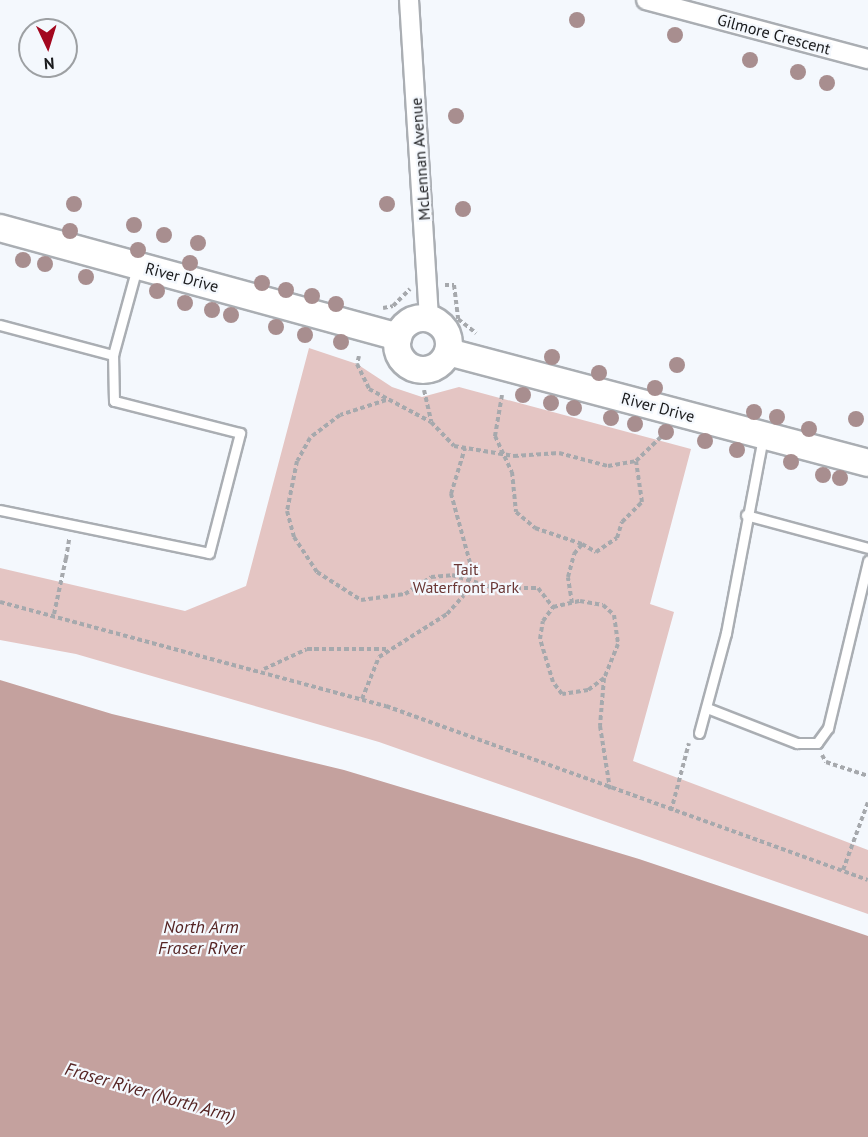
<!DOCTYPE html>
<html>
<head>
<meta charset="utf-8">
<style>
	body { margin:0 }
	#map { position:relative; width:868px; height:1137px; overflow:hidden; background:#f4f8fd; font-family:"PT Sans",sans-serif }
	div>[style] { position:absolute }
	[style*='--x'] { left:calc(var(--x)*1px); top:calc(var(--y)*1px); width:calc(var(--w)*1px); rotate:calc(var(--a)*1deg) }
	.green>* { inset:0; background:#e4c5c3 }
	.water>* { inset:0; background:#c4a19e }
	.path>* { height:4px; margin-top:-2px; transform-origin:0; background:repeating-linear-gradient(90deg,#a6a9ad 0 4.5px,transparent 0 7.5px) }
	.roads { filter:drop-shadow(2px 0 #aaaeb3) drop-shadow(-2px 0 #aaaeb3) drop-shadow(0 2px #aaaeb3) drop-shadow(0 -2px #aaaeb3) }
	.lane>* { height:9px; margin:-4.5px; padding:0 4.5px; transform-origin:4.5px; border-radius:4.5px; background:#fff }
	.street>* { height:18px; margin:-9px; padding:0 9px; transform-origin:9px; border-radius:9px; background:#fff }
	.secondary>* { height:26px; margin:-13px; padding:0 13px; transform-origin:13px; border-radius:13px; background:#fff }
	.secondary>.ring { margin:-13px; padding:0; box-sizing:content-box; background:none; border:26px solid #fff; border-radius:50% }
	.trees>* { width:16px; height:16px; margin:-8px; border-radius:50%; background:#a88e8f }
	span { translate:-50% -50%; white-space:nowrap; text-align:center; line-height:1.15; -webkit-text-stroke:4.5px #f4f8fd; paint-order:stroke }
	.street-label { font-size:16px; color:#1a1b1d }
	.park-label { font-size:16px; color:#6a3735 }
	.water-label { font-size:18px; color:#552423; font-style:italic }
	.north { position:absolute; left:18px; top:18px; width:60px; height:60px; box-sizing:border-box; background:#f4f8fd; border:2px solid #9da0a3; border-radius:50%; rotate:176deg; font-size:16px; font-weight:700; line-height:24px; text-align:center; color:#1a1b1d }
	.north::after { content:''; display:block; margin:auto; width:21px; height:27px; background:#a3071f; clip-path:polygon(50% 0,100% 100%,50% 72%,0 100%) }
</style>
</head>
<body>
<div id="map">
	<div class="green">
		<i style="clip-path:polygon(309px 348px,357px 364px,392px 387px,422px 397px,459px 387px,691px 449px,650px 604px,674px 612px,633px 761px,868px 850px,868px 914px,379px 742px,76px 654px,0 640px,0 568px,185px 611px,246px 586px)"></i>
	</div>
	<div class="water">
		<i style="clip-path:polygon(0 680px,112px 714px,344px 770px,639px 859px,868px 936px,868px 1137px,0 1137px)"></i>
	</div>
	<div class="path">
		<i style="--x:445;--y:285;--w:9;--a:0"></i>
		<i style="--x:454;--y:285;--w:34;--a:83"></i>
		<i style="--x:458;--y:319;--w:23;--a:38"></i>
		<i style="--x:383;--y:308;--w:10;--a:-11"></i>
		<i style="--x:393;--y:306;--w:24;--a:-45"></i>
		<i style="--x:359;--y:356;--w:8;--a:104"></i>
		<i style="--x:357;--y:364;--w:28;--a:64"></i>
		<i style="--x:369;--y:389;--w:70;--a:28"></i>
		<i style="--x:431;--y:422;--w:33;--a:46"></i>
		<i style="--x:454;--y:446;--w:61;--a:9.5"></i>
		<i style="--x:514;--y:456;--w:45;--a:-3.8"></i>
		<i style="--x:559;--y:453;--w:51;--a:14.9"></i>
		<i style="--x:608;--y:466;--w:28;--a:-10"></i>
		<i style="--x:424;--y:390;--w:32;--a:77"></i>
		<i style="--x:502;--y:395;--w:42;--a:99.7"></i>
		<i style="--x:495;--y:436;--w:40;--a:65"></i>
		<i style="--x:512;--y:472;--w:40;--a:84.3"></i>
		<i style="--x:516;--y:512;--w:25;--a:40"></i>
		<i style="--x:535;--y:528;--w:50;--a:18.8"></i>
		<i style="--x:386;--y:400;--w:48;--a:161.9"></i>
		<i style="--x:340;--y:415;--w:38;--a:143"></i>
		<i style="--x:310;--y:438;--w:26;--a:119"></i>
		<i style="--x:297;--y:461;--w:51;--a:101.3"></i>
		<i style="--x:287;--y:511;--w:27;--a:75"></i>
		<i style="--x:294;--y:537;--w:42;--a:56.7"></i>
		<i style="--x:317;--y:572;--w:52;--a:32.5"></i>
		<i style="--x:361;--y:600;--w:44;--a:-7.8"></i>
		<i style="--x:405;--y:594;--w:31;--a:-33"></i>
		<i style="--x:431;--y:577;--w:21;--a:-5"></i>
		<i style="--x:452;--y:575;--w:44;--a:17.2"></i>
		<i style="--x:494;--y:588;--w:44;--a:0"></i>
		<i style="--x:538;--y:588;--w:24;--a:52"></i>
		<i style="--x:66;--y:559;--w:20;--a:-81"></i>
		<i style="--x:0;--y:602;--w:400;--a:15.1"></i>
		<i style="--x:386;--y:706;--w:512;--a:19.85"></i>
		<i style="--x:572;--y:603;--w:26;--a:-99"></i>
		<i style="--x:568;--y:577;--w:24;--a:-75"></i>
		<i style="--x:574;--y:554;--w:13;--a:-51"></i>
		<i style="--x:582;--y:544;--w:16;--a:30"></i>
		<i style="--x:596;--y:552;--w:25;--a:-34"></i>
		<i style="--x:617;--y:538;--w:17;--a:-73"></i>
		<i style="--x:622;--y:522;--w:28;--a:-45"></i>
		<i style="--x:642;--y:502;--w:41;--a:-98.3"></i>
		<i style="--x:636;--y:461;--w:35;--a:-44"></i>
		<i style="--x:54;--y:614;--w:57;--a:-77.9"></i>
		<i style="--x:264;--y:669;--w:47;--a:-24.9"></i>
		<i style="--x:307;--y:649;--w:81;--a:0"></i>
		<i style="--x:604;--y:678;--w:20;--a:143"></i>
		<i style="--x:588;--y:690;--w:26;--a:171"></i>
		<i style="--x:562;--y:694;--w:15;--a:-127"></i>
		<i style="--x:553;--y:682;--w:45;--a:-106.8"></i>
		<i style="--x:540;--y:639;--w:18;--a:-81"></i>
		<i style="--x:543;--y:621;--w:17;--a:-54"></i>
		<i style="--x:553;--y:607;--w:28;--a:-13"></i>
		<i style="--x:580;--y:601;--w:23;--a:10"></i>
		<i style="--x:603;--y:605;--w:15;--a:42"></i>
		<i style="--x:614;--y:615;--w:29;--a:82"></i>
		<i style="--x:618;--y:644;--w:37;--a:112"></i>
		<i style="--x:604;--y:678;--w:48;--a:94.8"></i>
		<i style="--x:600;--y:726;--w:64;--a:81"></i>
		<i style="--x:362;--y:699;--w:45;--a:-68"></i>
		<i style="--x:379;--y:657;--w:80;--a:-32.3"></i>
		<i style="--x:447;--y:614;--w:25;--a:-48"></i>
		<i style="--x:464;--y:595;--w:26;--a:-72"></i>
		<i style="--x:472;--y:570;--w:79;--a:-105.4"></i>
		<i style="--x:451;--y:494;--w:48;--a:-73.1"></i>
		<i style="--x:822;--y:755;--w:8;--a:60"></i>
		<i style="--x:826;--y:762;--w:44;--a:18.4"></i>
		<i style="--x:671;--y:811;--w:70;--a:-75.2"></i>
		<i style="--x:843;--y:870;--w:72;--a:-69.8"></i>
	</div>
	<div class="roads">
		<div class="lane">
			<i style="--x:0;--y:325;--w:117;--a:14.9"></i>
			<i style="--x:0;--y:510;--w:213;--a:11.6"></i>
			<i style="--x:209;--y:553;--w:124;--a:-75.5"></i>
			<i style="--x:240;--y:433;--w:130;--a:-165.7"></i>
			<i style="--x:114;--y:401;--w:46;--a:-91.2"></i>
			<i style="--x:113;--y:355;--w:91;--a:-74.7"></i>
			<i style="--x:746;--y:515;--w:126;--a:15.1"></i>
			<i style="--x:707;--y:708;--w:97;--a:21.3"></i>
			<i style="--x:797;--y:743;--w:20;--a:0"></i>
			<i style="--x:817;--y:743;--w:19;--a:-54"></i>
			<i style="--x:828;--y:728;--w:172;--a:-76.5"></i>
			<i style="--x:699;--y:733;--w:104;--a:-74.9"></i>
			<i style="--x:726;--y:633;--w:199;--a:-79.3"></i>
		</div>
		<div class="street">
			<i style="--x:409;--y:0;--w:320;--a:86.4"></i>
			<i style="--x:646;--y:0;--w:230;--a:14.9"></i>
		</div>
		<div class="secondary">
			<i style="--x:0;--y:228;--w:413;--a:15.3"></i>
			<i class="ring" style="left:397px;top:318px;width:26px;height:26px"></i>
			<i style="--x:448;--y:352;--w:434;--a:14.8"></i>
		</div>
	</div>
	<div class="trees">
		<i style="left:577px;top:20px"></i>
		<i style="left:675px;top:35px"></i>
		<i style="left:750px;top:60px"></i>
		<i style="left:798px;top:72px"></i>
		<i style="left:827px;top:83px"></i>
		<i style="left:456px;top:116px"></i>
		<i style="left:74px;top:204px"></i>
		<i style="left:387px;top:204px"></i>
		<i style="left:463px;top:209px"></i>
		<i style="left:134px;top:225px"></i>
		<i style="left:70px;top:231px"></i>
		<i style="left:164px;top:235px"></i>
		<i style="left:198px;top:243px"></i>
		<i style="left:138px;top:250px"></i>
		<i style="left:23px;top:260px"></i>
		<i style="left:190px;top:263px"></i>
		<i style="left:45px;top:264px"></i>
		<i style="left:86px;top:277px"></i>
		<i style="left:262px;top:283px"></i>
		<i style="left:286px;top:290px"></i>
		<i style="left:157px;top:291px"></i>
		<i style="left:312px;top:296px"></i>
		<i style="left:185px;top:303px"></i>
		<i style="left:336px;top:304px"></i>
		<i style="left:212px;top:310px"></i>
		<i style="left:231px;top:315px"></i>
		<i style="left:276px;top:327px"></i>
		<i style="left:305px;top:335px"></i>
		<i style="left:341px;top:342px"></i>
		<i style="left:552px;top:357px"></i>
		<i style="left:677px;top:365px"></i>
		<i style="left:599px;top:373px"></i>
		<i style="left:655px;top:388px"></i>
		<i style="left:523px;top:395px"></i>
		<i style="left:551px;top:403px"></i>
		<i style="left:574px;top:408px"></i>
		<i style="left:754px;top:412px"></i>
		<i style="left:777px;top:417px"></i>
		<i style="left:611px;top:418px"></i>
		<i style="left:856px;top:419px"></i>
		<i style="left:635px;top:424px"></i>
		<i style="left:809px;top:429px"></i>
		<i style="left:666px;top:432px"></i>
		<i style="left:705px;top:441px"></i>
		<i style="left:737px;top:450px"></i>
		<i style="left:791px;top:462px"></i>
		<i style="left:823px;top:475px"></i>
		<i style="left:840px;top:478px"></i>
	</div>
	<div class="street-label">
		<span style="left:774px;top:34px;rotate:15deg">Gilmore Crescent</span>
		<span style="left:420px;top:159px;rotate:-94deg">McLennan Avenue</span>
		<span style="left:182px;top:277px;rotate:15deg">River Drive</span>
		<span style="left:658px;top:407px;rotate:15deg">River Drive</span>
	</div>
	<div class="park-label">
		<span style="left:466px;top:578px">Tait<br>Waterfront Park</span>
	</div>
	<div class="water-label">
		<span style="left:201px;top:938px">North Arm<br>Fraser River</span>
		<span style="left:150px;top:1093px;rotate:16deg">Fraser River (North Arm)</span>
	</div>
	<div class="north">N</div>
</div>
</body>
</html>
